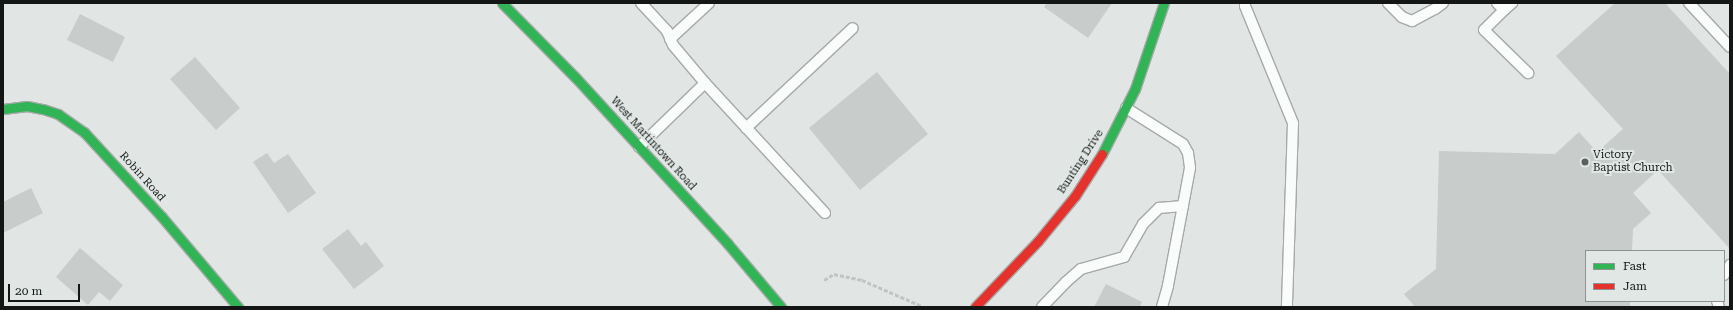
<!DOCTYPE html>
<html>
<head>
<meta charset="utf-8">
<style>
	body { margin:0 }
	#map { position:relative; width:1733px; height:310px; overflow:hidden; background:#e1e6e4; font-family:"Roboto Serif",serif }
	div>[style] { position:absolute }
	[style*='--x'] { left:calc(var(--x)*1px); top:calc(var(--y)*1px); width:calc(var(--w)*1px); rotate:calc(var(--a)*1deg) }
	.building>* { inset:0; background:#c8ccca }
	.path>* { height:2.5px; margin-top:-1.25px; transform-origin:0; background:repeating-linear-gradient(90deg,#c2c3c2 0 4px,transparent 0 6px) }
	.roads { filter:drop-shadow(1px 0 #a6a9a8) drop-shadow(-1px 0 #a6a9a8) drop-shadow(0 1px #a6a9a8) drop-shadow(0 -1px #a6a9a8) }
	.lane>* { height:10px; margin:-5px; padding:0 5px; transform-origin:5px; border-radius:5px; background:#fafbfb }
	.fast>* { height:9px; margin:-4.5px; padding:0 4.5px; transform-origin:4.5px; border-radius:4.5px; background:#30b455 }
	.jam>* { height:9px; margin:-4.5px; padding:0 4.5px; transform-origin:4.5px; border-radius:4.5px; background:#e5322d }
	.dots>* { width:11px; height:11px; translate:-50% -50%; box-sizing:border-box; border:2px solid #e0e7e4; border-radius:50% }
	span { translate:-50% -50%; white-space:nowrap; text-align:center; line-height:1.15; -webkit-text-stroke:4px #e0e7e4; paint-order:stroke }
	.street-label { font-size:11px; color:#141615 }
	.poi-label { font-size:11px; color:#141615 }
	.left { translate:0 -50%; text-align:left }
	.frame { position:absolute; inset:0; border:4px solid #141615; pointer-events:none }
	.legend { position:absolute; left:1585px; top:250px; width:140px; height:52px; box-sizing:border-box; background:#e0e7e4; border:1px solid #8e9391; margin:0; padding:5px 7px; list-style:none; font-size:12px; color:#141615 }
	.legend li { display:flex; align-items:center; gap:8px; height:20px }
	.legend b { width:20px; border:1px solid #8e9391 }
	.scale { position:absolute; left:8px; top:284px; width:72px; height:18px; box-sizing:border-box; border:2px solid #141615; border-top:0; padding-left:5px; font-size:12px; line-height:14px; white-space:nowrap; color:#141615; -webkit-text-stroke:3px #e0e7e4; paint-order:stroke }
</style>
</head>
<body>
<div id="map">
	<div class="building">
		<i style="clip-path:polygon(1047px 3px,1112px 3px,1088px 38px,1044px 7px)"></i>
		<i style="clip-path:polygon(1615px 3px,1665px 3px,1730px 74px,1730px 249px,1658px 170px,1633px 193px,1651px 213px,1633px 229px,1632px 251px,1586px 251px,1586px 301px,1630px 301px,1630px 307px,1415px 307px,1404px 294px,1436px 269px,1439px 151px,1555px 154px,1579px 132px,1597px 152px,1623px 129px,1556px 56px)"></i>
		<i style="clip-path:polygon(80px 14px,125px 37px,113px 62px,67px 40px)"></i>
		<i style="clip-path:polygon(195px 57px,240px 108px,216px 130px,170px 79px)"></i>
		<i style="clip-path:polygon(877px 72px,928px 134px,860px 190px,809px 128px)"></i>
		<i style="clip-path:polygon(267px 153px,274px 163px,288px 154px,316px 193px,288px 213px,253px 162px)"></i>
		<i style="clip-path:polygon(31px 188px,43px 213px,3px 233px,3px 202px)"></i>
		<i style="clip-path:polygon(348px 229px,361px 246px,366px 242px,384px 266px,354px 289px,322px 249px)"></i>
		<i style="clip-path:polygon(80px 248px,123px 285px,110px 301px,99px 292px,88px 305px,56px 277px)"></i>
		<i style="clip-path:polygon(1106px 284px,1142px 302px,1140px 307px,1094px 307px)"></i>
	</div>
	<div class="path">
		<i style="--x:824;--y:280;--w:12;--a:-31"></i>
		<i style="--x:834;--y:274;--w:29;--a:12"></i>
		<i style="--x:862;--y:280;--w:68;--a:23.5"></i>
	</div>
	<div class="roads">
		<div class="lane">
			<i style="--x:641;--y:3;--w:38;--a:47"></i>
			<i style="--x:667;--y:31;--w:15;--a:67"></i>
			<i style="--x:673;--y:45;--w:50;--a:49.9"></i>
			<i style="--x:705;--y:83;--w:177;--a:47.3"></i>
			<i style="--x:1245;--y:3;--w:3;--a:90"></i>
			<i style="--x:1245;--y:6;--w:126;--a:67.7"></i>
			<i style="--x:1293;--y:123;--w:184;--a:91.9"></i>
			<i style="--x:1388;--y:3;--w:20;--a:45"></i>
			<i style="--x:1402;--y:17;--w:11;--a:22"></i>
			<i style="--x:1412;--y:21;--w:26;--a:-28"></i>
			<i style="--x:1435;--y:9;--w:10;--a:-37"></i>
			<i style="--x:1497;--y:3;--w:10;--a:45"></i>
			<i style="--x:1504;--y:10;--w:11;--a:-41"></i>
			<i style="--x:1689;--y:3;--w:60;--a:47"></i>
			<i style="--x:1504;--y:10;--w:28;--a:135"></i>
			<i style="--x:1484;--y:30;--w:62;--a:44.3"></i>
			<i style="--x:670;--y:39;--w:53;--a:-42.7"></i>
			<i style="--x:1126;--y:108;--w:67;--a:32.3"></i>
			<i style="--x:1183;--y:144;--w:10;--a:61"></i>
			<i style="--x:1188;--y:153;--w:15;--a:82"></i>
			<i style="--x:1190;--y:168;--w:120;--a:100.6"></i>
			<i style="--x:1168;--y:286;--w:22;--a:106"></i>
			<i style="--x:746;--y:128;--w:146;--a:-43.1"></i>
			<i style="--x:639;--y:147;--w:92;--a:-44.1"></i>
			<i style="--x:1724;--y:275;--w:12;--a:-59"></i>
			<i style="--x:1717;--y:301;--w:6;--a:72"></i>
			<i style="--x:1042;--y:307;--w:35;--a:-46"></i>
			<i style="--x:1066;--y:282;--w:20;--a:-41"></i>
			<i style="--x:1081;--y:269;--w:45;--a:-15.6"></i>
			<i style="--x:1124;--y:257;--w:38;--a:-60"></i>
			<i style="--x:1143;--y:224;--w:23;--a:-45"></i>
			<i style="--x:1159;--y:208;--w:24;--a:-5"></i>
		</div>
		<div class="fast">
			<i style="--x:502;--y:3;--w:105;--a:45.4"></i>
			<i style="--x:576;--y:78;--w:225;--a:47.5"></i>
			<i style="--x:728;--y:244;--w:82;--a:49.9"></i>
			<i style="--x:3;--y:109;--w:24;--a:-7"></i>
			<i style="--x:27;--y:106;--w:16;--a:11"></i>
			<i style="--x:43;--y:109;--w:16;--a:18"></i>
			<i style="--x:58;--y:114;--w:32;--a:35"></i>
			<i style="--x:84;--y:132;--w:115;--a:47.5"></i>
			<i style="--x:162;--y:217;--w:118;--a:49.8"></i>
			<i style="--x:1102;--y:154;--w:73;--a:-63.1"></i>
			<i style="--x:1135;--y:89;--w:91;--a:-71.4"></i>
		</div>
		<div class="jam">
			<i style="--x:975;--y:307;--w:91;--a:-46.3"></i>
			<i style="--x:1038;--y:241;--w:58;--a:-50.6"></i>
			<i style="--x:1075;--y:196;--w:50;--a:-57.3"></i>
		</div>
	</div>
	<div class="dots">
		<i style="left:1585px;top:162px;background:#5c5f5d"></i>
	</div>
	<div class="street-label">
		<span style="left:653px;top:144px;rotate:48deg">West Martintown Road</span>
		<span style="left:1081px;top:162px;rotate:-57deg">Bunting Drive</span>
		<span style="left:142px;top:177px;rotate:48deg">Robin Road</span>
	</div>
	<div class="poi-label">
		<span class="left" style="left:1593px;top:162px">Victory<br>Baptist Church</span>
	</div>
	<div class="frame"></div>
	<ul class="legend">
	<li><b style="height:5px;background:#30b455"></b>Fast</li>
	<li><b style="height:5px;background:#e5322d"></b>Jam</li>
	</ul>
	<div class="scale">20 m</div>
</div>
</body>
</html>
